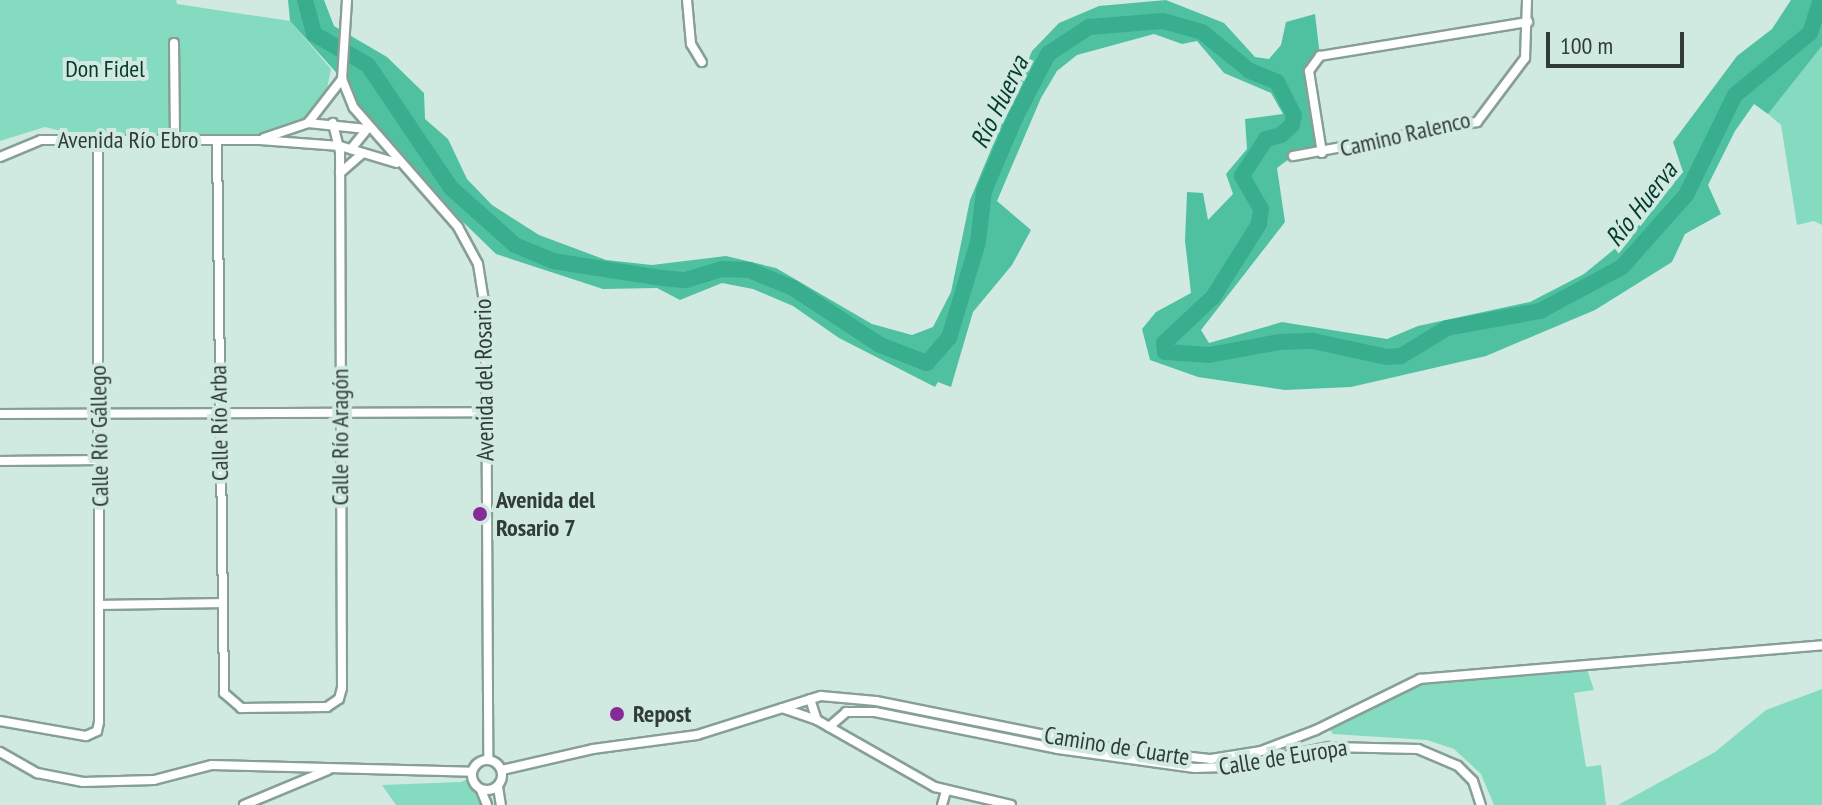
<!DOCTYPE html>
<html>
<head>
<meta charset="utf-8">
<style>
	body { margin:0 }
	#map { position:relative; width:1822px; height:805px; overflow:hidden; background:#d0eae1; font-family:"PT Sans Narrow",sans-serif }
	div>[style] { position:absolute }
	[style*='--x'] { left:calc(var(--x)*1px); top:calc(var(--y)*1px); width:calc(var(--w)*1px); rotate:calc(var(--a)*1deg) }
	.green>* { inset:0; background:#85dbc0 }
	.forest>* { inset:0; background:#4fc1a1 }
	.river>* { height:16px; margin:-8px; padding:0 8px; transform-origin:8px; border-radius:8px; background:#39ae8f }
	.roads { filter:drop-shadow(2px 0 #879f97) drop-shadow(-2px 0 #879f97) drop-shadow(0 2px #879f97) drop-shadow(0 -2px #879f97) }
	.minor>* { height:8px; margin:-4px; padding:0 4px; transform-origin:4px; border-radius:4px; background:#fff }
	.minor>.ring { margin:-4px; padding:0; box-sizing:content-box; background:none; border:8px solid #fff; border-radius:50% }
	.dots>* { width:22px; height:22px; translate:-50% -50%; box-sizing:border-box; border:4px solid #d0eae1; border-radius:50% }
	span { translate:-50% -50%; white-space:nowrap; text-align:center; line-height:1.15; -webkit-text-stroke:8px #d0eae1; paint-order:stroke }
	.park-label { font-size:24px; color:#04392c }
	.street-label { font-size:24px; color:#313c38 }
	.poi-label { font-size:24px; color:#313c38; font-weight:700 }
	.left { translate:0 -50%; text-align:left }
	.water-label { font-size:26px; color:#04392c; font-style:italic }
	.scale { position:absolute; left:1546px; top:32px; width:138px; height:36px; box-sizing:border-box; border:4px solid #313c38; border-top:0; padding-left:10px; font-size:24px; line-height:28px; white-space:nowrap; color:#313c38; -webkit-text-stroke:6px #d0eae1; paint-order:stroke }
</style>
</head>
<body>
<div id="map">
	<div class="green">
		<i style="clip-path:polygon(0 0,176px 0,177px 4px,290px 21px,331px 69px,327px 89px,308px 123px,260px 140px,98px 140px,45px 127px,0 141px)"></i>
		<i style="clip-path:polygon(1822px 46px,1822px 225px,1814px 221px,1797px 225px,1781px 125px,1768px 114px)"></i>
		<i style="clip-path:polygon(1585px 663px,1594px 690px,1574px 693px,1586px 767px,1601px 765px,1606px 805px,1494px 805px,1481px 774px,1454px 749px,1427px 740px,1333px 734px,1326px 724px,1420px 679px)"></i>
		<i style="clip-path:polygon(1822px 689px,1822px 805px,1618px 805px,1715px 752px,1766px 710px)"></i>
		<i style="clip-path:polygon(472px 777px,487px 805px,396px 805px,382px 785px,461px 782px)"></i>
	</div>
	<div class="forest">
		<i style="clip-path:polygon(288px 0,324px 0,334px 26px,387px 57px,424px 93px,425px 119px,448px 139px,467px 179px,492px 205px,539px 235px,606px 260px,652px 265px,726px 256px,776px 268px,872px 324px,912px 335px,933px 327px,951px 292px,970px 200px,1032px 51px,1059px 23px,1099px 6px,1166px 0,1224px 23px,1255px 57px,1269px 59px,1281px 45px,1286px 22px,1315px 14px,1320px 56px,1309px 71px,1322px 153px,1293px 156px,1277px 168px,1285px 222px,1201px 330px,1209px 343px,1282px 322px,1387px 339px,1418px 326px,1530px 302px,1584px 274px,1628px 238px,1683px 172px,1673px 142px,1737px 56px,1772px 29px,1791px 0,1822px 0,1822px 46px,1768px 114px,1754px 104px,1735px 131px,1708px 185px,1721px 214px,1685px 234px,1672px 262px,1595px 310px,1486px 356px,1351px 387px,1285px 390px,1198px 377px,1150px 360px,1142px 329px,1156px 312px,1191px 293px,1185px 241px,1187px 192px,1203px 193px,1208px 220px,1233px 194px,1226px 174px,1247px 149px,1245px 119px,1283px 114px,1271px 93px,1224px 73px,1197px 41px,1182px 44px,1154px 34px,1077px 55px,1057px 71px,1041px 98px,997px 201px,1031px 230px,1012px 265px,973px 312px,951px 387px,938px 382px,935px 387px,839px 338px,793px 306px,753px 289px,722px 283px,680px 300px,657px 288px,603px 289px,496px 254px,367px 129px,342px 79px,290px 21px)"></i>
	</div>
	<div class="river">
		<i style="--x:305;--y:0;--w:35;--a:75"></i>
		<i style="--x:314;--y:34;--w:62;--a:29.9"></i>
		<i style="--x:368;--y:65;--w:148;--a:56"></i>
		<i style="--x:451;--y:188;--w:86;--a:41.7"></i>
		<i style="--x:515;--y:245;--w:41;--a:22.8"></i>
		<i style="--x:553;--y:261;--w:109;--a:8.9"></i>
		<i style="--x:661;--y:278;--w:25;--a:5"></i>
		<i style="--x:686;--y:280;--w:38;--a:-17"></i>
		<i style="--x:722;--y:269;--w:27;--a:2"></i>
		<i style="--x:749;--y:270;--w:48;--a:22.2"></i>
		<i style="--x:793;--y:288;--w:104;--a:33.2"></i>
		<i style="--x:880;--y:345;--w:50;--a:21"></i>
		<i style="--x:927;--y:363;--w:33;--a:-49"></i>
		<i style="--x:949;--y:338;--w:100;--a:-73.2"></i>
		<i style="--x:978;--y:242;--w:51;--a:-83.3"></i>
		<i style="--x:984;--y:191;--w:79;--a:-67"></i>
		<i style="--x:1015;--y:118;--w:72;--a:-62.7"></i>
		<i style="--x:1048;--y:54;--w:49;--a:-33.4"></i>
		<i style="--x:1089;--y:27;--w:74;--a:-4.6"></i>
		<i style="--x:1163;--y:21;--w:41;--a:15.8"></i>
		<i style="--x:1202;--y:32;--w:62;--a:39.1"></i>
		<i style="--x:1250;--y:71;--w:29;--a:22"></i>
		<i style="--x:1277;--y:82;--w:37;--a:63"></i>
		<i style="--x:1294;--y:115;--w:10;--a:101"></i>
		<i style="--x:1292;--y:125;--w:15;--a:138"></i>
		<i style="--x:1281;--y:135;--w:16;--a:165"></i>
		<i style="--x:1266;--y:139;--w:44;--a:123"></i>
		<i style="--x:1242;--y:176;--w:38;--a:60"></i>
		<i style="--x:1261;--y:209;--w:15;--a:98"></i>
		<i style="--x:1259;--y:224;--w:86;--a:122.2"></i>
		<i style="--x:1213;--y:297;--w:67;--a:136.8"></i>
		<i style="--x:1164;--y:343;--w:9;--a:84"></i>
		<i style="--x:1165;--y:352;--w:44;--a:3.9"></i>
		<i style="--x:1209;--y:355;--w:71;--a:-10.5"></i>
		<i style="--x:1279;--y:342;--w:34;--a:-2"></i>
		<i style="--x:1313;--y:341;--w:76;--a:12.2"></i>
		<i style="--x:1387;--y:357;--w:14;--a:-4"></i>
		<i style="--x:1401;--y:356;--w:54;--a:-31.3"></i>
		<i style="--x:1447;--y:328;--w:95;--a:-10.4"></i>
		<i style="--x:1540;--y:311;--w:93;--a:-28.2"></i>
		<i style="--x:1622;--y:267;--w:96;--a:-48.4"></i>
		<i style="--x:1686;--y:195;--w:111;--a:-63.9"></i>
		<i style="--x:1735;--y:95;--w:97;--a:-39.6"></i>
		<i style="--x:1810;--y:33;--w:35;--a:-72"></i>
	</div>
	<div class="roads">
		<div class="minor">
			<i style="--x:347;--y:0;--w:79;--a:93.6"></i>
			<i style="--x:342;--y:79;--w:31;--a:68"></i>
			<i style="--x:354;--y:108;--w:158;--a:48.8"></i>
			<i style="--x:458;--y:227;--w:42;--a:61.6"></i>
			<i style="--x:478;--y:264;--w:51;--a:80.9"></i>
			<i style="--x:486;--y:314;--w:446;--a:89.7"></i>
			<i style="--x:687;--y:0;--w:44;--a:84.8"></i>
			<i style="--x:691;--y:44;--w:21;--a:59"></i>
			<i style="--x:174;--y:43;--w:98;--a:89.4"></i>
			<i style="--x:308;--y:123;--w:59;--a:5.8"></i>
			<i style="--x:264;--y:138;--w:46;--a:-18.8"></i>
			<i style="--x:308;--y:123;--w:56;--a:-52.3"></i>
			<i style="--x:217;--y:141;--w:552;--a:89.27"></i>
			<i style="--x:224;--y:693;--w:23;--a:41"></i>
			<i style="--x:241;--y:708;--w:86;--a:-0.7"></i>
			<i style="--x:327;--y:707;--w:14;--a:-34"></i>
			<i style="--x:339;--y:699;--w:11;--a:-75"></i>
			<i style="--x:342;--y:688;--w:536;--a:-90.21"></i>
			<i style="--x:340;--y:152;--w:30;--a:-104"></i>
			<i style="--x:351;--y:149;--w:26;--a:-51"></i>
			<i style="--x:1322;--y:153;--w:83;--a:-99"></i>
			<i style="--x:1309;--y:71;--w:19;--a:-54"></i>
			<i style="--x:1320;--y:56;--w:211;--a:-9.3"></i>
			<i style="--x:1293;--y:156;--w:187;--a:-10.5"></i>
			<i style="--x:1477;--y:122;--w:80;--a:-53.1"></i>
			<i style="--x:1525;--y:58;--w:58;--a:-88"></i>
			<i style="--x:0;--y:157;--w:44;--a:-22.5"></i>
			<i style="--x:41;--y:140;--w:219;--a:0"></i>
			<i style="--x:260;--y:140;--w:80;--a:4.3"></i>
			<i style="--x:340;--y:146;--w:59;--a:16.6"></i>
			<i style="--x:340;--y:173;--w:30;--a:-41"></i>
			<i style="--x:0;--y:414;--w:485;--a:-0.2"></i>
			<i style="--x:0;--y:461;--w:100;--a:-0.6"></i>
			<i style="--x:100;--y:605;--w:123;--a:-0.9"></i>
			<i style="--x:810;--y:699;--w:22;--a:72"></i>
			<i style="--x:782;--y:708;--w:37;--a:19"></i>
			<i style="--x:817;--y:720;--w:136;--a:29.6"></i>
			<i style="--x:935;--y:787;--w:78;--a:13.3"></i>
			<i style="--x:0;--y:721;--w:87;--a:9.9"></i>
			<i style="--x:86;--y:736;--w:12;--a:-24"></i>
			<i style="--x:97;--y:731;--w:9;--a:-77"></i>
			<i style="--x:99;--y:722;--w:582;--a:-90.1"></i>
			<i style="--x:829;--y:727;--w:23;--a:-41"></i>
			<i style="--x:846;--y:712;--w:29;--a:0"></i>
			<i style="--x:875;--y:712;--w:187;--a:11.4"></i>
			<i style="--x:1058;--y:749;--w:138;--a:7.9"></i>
			<i style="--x:1195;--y:768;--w:37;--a:-2"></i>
			<i style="--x:1232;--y:767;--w:99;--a:-11.7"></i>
			<i style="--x:1329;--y:747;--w:89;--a:1.3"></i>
			<i style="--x:1418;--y:749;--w:43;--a:23"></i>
			<i style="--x:1458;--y:766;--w:21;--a:45"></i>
			<i style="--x:1473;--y:781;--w:25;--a:72"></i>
			<i style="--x:0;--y:752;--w:43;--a:29.6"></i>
			<i style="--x:37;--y:773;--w:47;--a:11.1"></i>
			<i style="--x:83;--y:782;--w:71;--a:-1.6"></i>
			<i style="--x:154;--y:780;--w:60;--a:-14.5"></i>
			<i style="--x:212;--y:765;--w:260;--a:1.5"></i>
			<i class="ring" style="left:472px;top:760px;width:22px;height:22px"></i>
			<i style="--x:502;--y:770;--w:93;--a:-13"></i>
			<i style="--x:593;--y:749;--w:105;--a:-7.7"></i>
			<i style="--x:697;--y:735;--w:130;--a:-17.5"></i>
			<i style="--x:821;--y:696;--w:55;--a:5.2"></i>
			<i style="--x:876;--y:701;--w:238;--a:11.4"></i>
			<i style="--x:1109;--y:748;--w:103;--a:6.2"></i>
			<i style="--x:1211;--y:759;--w:51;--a:-9.1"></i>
			<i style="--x:1261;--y:751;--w:59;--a:-20.9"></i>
			<i style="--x:1316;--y:730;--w:116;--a:-26.1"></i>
			<i style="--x:1420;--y:679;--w:403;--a:-4.8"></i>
			<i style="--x:498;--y:787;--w:18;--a:81"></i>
			<i style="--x:481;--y:790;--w:16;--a:68"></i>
			<i style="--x:244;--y:805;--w:91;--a:-22.6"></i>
			<i style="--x:942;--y:805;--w:15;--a:-74"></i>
		</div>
	</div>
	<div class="dots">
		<i style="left:480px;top:514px;background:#862a96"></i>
		<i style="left:617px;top:714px;background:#862a96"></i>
	</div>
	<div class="park-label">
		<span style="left:105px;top:69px">Don Fidel</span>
	</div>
	<div class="street-label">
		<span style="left:1405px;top:134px;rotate:-13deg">Camino Ralenco</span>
		<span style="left:128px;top:140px">Avenida Río Ebro</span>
		<span style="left:484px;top:380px;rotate:-91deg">Avenida del Rosario</span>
		<span style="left:219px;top:423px;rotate:-91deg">Calle Río Arba</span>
		<span style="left:99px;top:436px;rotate:-91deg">Calle Río Gállego</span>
		<span style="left:340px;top:437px;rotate:-90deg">Calle Río Aragón</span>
		<span style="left:1117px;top:746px;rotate:9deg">Camino de Cuarte</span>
		<span style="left:1283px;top:757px;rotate:-9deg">Calle de Europa</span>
	</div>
	<div class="poi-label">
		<span class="left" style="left:496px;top:514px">Avenida del<br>Rosario 7</span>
		<span class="left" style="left:633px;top:714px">Repost</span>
	</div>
	<div class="water-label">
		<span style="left:999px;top:102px;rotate:-64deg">Río Huerva</span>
		<span style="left:1641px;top:204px;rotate:-52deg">Río Huerva</span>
	</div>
	<div class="scale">100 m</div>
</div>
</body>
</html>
